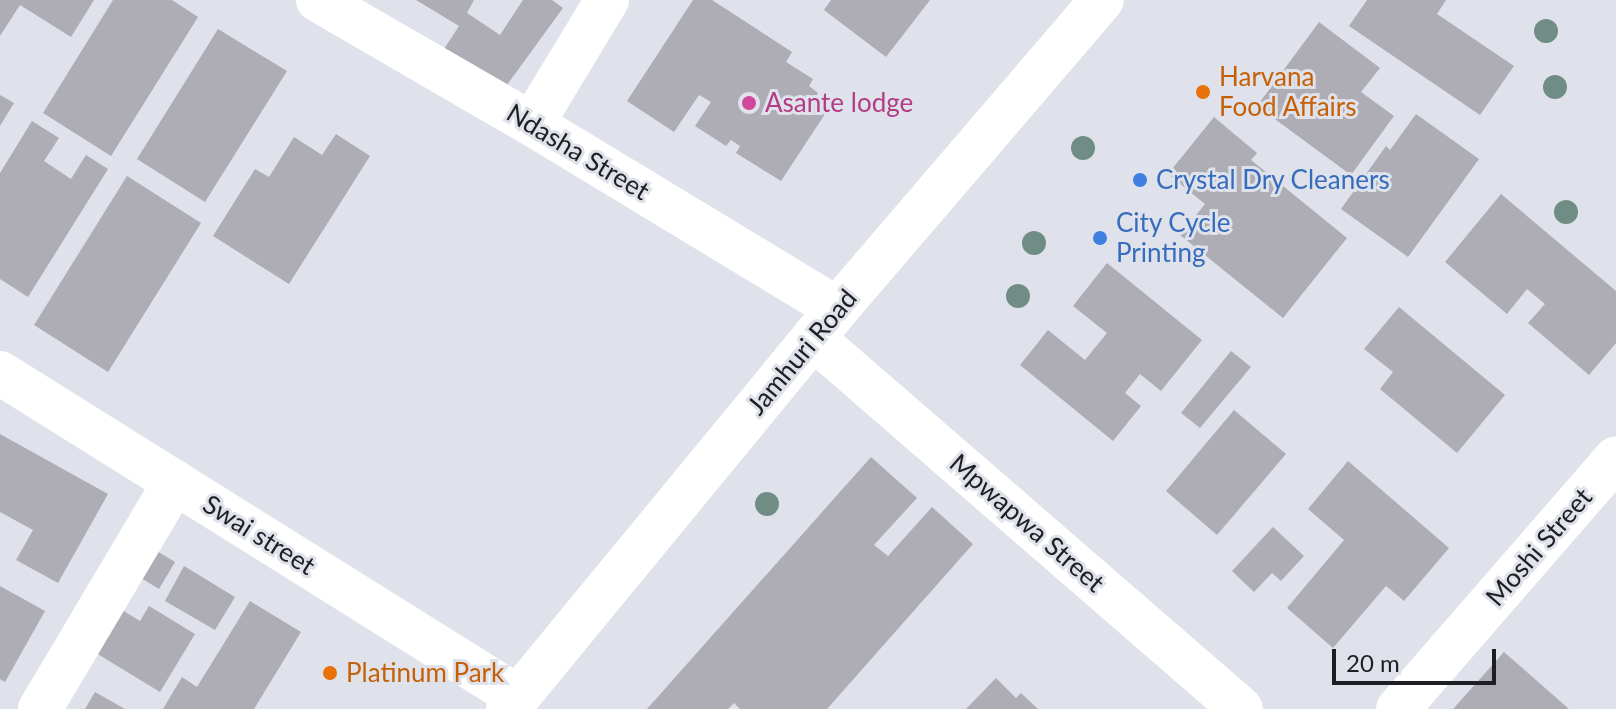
<!DOCTYPE html>
<html>
<head>
<meta charset="utf-8">
<style>
	body { margin:0 }
	#map { position:relative; width:1616px; height:709px; overflow:hidden; background:#dfe2ea; font-family:Lato,sans-serif }
	div>[style] { position:absolute }
	[style*='--x'] { left:calc(var(--x)*1px); top:calc(var(--y)*1px); width:calc(var(--w)*1px); rotate:calc(var(--a)*1deg) }
	.building>* { inset:0; background:#aeacb4 }
	.minor>* { height:44px; margin:-22px; padding:0 22px; transform-origin:22px; border-radius:22px; background:#fff }
	.secondary>* { height:44px; margin:-22px; padding:0 22px; transform-origin:22px; border-radius:22px; background:#fff }
	.trees>* { width:24px; height:24px; margin:-12px; border-radius:50%; background:#708d85 }
	.dots>* { width:22px; height:22px; translate:-50% -50%; box-sizing:border-box; border:4px solid #dfe2ea; border-radius:50% }
	span { translate:-50% -50%; white-space:nowrap; text-align:center; line-height:1.15; -webkit-text-stroke:6px #dfe2ea; paint-order:stroke }
	.food-label { font-size:26px; color:#c56008 }
	.left { translate:0 -50%; text-align:left }
	.hotel-label { font-size:26px; color:#b23c85 }
	.street-label { font-size:26px; color:#1e1f22 }
	.shop-label { font-size:26px; color:#366cbe }
	.scale { position:absolute; left:1332px; top:649px; width:164px; height:36px; box-sizing:border-box; border:4px solid #1e1f22; border-top:0; padding-left:10px; font-size:24px; line-height:28px; white-space:nowrap; color:#1e1f22; -webkit-text-stroke:6px #dfe2ea; paint-order:stroke }
</style>
</head>
<body>
<div id="map">
	<div class="building">
		<i style="clip-path:polygon(0 0,94px 0,71px 37px,20px 5px,0 36px)"></i>
		<i style="clip-path:polygon(113px 0,172px 0,198px 17px,111px 156px,43px 113px)"></i>
		<i style="clip-path:polygon(416px 0,474px 0,467px 13px,500px 35px,523px 0,552px 0,563px 8px,504px 89px,444px 49px,459px 26px)"></i>
		<i style="clip-path:polygon(693px 0,712px 0,792px 52px,786px 62px,813px 79px,809px 86px,818px 93px,812px 103px,827px 111px,781px 181px,736px 153px,740px 146px,731px 140px,726px 146px,695px 126px,711px 102px,699px 95px,674px 132px,627px 101px)"></i>
		<i style="clip-path:polygon(831px 0,930px 0,886px 57px,824px 10px)"></i>
		<i style="clip-path:polygon(1367px 0,1446px 0,1437px 14px,1514px 66px,1480px 115px,1349px 26px)"></i>
		<i style="clip-path:polygon(1319px 22px,1380px 68px,1361px 92px,1394px 116px,1351px 175px,1257px 106px)"></i>
		<i style="clip-path:polygon(218px 29px,287px 71px,205px 202px,137px 159px)"></i>
		<i style="clip-path:polygon(0 95px,14px 103px,0 126px)"></i>
		<i style="clip-path:polygon(1416px 114px,1479px 159px,1408px 257px,1341px 209px,1386px 146px,1390px 150px)"></i>
		<i style="clip-path:polygon(1214px 117px,1257px 153px,1251px 160px,1347px 238px,1283px 318px,1180px 235px,1205px 204px,1168px 174px)"></i>
		<i style="clip-path:polygon(32px 121px,59px 138px,44px 161px,71px 179px,86px 155px,108px 169px,28px 297px,0 279px,0 173px)"></i>
		<i style="clip-path:polygon(336px 134px,370px 156px,289px 284px,213px 236px,255px 169px,269px 177px,294px 137px,322px 155px)"></i>
		<i style="clip-path:polygon(127px 176px,201px 223px,108px 372px,34px 325px)"></i>
		<i style="clip-path:polygon(1501px 194px,1616px 291px,1616px 343px,1589px 375px,1528px 323px,1545px 304px,1527px 289px,1507px 314px,1445px 262px)"></i>
		<i style="clip-path:polygon(1107px 263px,1202px 340px,1161px 391px,1140px 374px,1125px 393px,1141px 406px,1113px 441px,1020px 365px,1048px 330px,1085px 360px,1107px 333px,1073px 306px)"></i>
		<i style="clip-path:polygon(1399px 307px,1505px 395px,1457px 453px,1380px 389px,1393px 372px,1364px 349px)"></i>
		<i style="clip-path:polygon(1231px 351px,1251px 367px,1200px 428px,1181px 413px)"></i>
		<i style="clip-path:polygon(1234px 410px,1286px 454px,1217px 535px,1166px 491px)"></i>
		<i style="clip-path:polygon(0 434px,108px 494px,58px 583px,16px 560px,33px 530px,0 512px)"></i>
		<i style="clip-path:polygon(871px 457px,917px 498px,874px 545px,888px 556px,932px 507px,973px 544px,827px 709px,740px 709px,734px 703px,728px 709px,647px 709px)"></i>
		<i style="clip-path:polygon(1348px 461px,1449px 548px,1404px 601px,1386px 586px,1333px 648px,1287px 608px,1344px 540px,1308px 509px)"></i>
		<i style="clip-path:polygon(1273px 527px,1304px 556px,1281px 581px,1272px 573px,1254px 592px,1232px 571px)"></i>
		<i style="clip-path:polygon(152px 548px,175px 562px,159px 589px,136px 575px)"></i>
		<i style="clip-path:polygon(184px 566px,235px 597px,215px 630px,165px 601px)"></i>
		<i style="clip-path:polygon(0 586px,45px 611px,5px 682px,0 679px)"></i>
		<i style="clip-path:polygon(250px 601px,301px 632px,254px 709px,163px 709px,182px 677px,197px 687px)"></i>
		<i style="clip-path:polygon(149px 606px,195px 634px,160px 692px,96px 653px,122px 610px,140px 621px)"></i>
		<i style="clip-path:polygon(1504px 652px,1569px 709px,1453px 709px)"></i>
		<i style="clip-path:polygon(996px 678px,1016px 698px,1021px 693px,1038px 709px,966px 709px)"></i>
		<i style="clip-path:polygon(95px 692px,125px 709px,85px 709px)"></i>
	</div>
	<div class="minor">
		<i style="--x:318;--y:0;--w:247;--a:30.1"></i>
		<i style="--x:532;--y:124;--w:357;--a:31.2"></i>
		<i style="--x:532;--y:124;--w:145;--a:-58.8"></i>
		<i style="--x:813;--y:338;--w:566;--a:40.92"></i>
		<i style="--x:0;--y:373;--w:611;--a:32.03"></i>
		<i style="--x:40;--y:709;--w:264;--a:-59.3"></i>
		<i style="--x:1398;--y:709;--w:332;--a:-49"></i>
	</div>
	<div class="secondary">
		<i style="--x:508;--y:709;--w:518;--a:-50.56"></i>
		<i style="--x:837;--y:309;--w:407;--a:-49.4"></i>
	</div>
	<div class="trees">
		<i style="left:1546px;top:31px"></i>
		<i style="left:1555px;top:87px"></i>
		<i style="left:1083px;top:148px"></i>
		<i style="left:1566px;top:212px"></i>
		<i style="left:1034px;top:243px"></i>
		<i style="left:1018px;top:296px"></i>
		<i style="left:767px;top:504px"></i>
	</div>
	<div class="dots">
		<i style="left:1203px;top:92px;background:#e8710a"></i>
		<i style="left:749px;top:103px;background:#d1479c"></i>
		<i style="left:1140px;top:180px;background:#3f7fe0"></i>
		<i style="left:1100px;top:238px;background:#3f7fe0"></i>
		<i style="left:330px;top:673px;background:#e8710a"></i>
	</div>
	<div class="food-label">
		<span class="left" style="left:1219px;top:92px">Harvana<br>Food Affairs</span>
		<span class="left" style="left:346px;top:673px">Platinum Park</span>
	</div>
	<div class="hotel-label">
		<span class="left" style="left:765px;top:103px">Asante lodge</span>
	</div>
	<div class="street-label">
		<span style="left:578px;top:152px;rotate:31deg">Ndasha Street</span>
		<span style="left:802px;top:352px;rotate:-50deg">Jamhuri Road</span>
		<span style="left:1027px;top:523px;rotate:41deg">Mpwapwa Street</span>
		<span style="left:259px;top:535px;rotate:32deg">Swai street</span>
		<span style="left:1539px;top:547px;rotate:-49deg">Moshi Street</span>
	</div>
	<div class="shop-label">
		<span class="left" style="left:1156px;top:180px">Crystal Dry Cleaners</span>
		<span class="left" style="left:1116px;top:238px">City Cycle<br>Printing</span>
	</div>
	<div class="scale">20 m</div>
</div>
</body>
</html>
